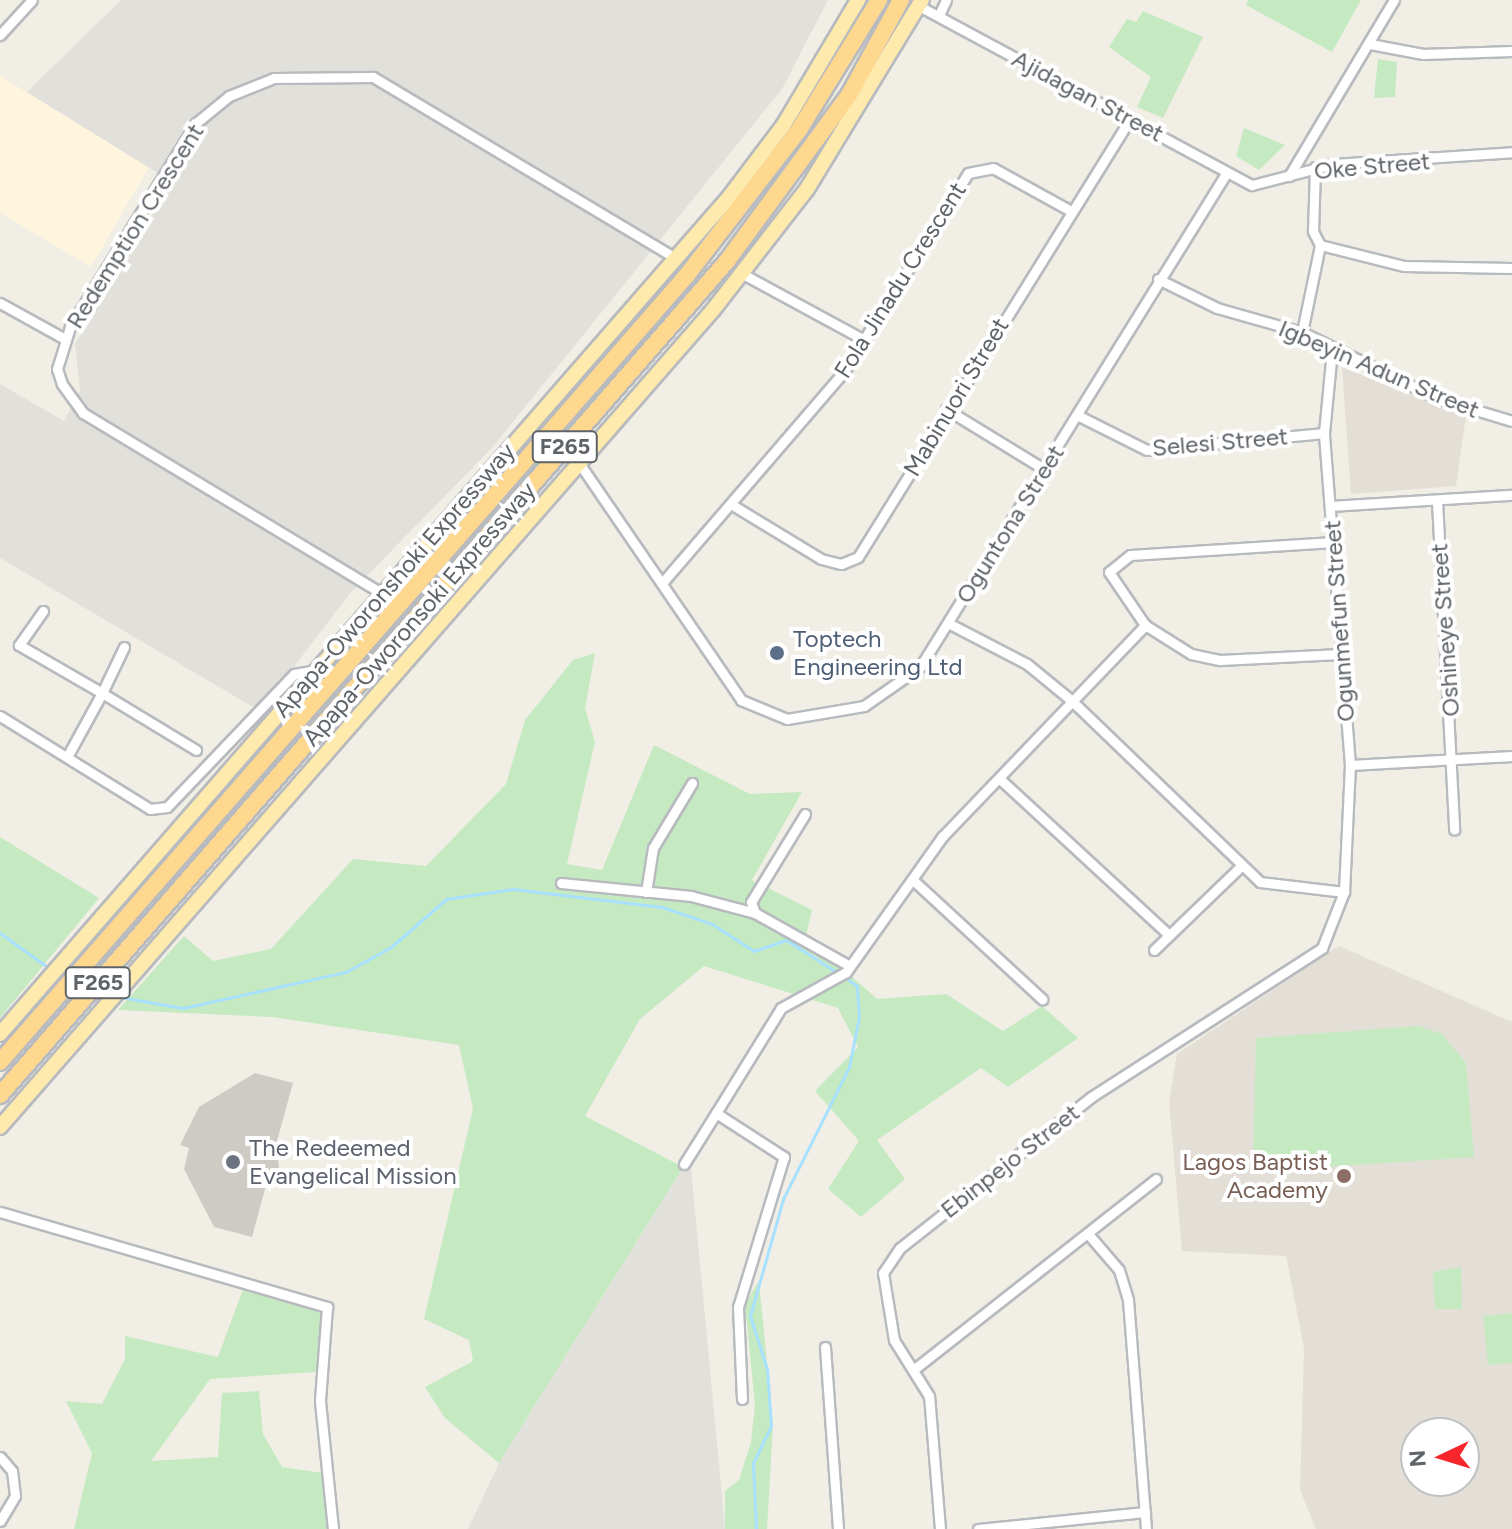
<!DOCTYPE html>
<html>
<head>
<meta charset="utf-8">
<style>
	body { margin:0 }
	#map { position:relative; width:1512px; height:1529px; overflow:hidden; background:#f1eee6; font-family:Figtree,sans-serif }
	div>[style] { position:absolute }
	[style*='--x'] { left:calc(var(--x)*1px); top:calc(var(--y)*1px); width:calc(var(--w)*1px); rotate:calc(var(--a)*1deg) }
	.commercial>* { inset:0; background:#fff4dd }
	.industrial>* { inset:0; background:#e2e0db }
	.education>* { inset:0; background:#e3dfd7 }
	.green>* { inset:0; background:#c5eac1 }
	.stream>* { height:3px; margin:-1.5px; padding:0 1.5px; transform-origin:1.5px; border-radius:1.5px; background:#a8e1ff }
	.building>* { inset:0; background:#cecbc5 }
	.roads { filter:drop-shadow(2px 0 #b7babe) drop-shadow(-2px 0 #b7babe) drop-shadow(0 2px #b7babe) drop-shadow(0 -2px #b7babe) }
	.street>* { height:9px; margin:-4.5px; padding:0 4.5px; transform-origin:4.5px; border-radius:4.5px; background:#fff }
	.primary>* { height:14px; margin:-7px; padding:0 7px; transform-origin:7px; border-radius:7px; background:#ffeaad }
	.highway>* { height:16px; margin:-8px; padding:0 8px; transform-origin:8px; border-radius:8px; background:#ffd88f }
	.dots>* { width:22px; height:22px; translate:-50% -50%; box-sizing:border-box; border:4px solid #fff; border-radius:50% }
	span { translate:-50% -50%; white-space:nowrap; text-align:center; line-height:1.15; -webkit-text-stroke:8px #fff; paint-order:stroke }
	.shield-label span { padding:2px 6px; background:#fff; border:2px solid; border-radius:6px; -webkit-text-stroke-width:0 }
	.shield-label { font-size:22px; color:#5e6368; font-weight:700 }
	.street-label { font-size:24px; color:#5e6368 }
	.service-label { font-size:24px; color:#4e5e75 }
	.left { translate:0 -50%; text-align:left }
	.worship-label { font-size:24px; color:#5b616d }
	.education-label { font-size:24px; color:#785e54 }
	.right { translate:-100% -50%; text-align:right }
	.north { position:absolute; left:1400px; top:1417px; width:80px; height:80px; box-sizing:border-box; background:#fff; border:2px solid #bfc1c3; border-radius:50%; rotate:266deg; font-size:22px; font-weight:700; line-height:32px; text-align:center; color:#5e6368 }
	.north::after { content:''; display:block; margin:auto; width:28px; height:36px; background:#f7262a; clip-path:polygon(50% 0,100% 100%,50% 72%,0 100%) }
</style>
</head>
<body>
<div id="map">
	<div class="commercial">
		<i style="clip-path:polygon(0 76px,149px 167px,91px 267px,0 213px)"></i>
	</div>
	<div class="industrial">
		<i style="clip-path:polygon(121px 0,828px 0,782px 89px,491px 449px,351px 592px,260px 711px,0 558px,0 384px,64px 421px,80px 391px,75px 344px,172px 182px,27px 92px)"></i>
		<i style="clip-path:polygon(683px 1167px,691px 1168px,725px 1529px,468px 1529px,499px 1463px)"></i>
	</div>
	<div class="education">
		<i style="clip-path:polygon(1342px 367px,1466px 416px,1456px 486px,1351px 494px)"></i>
		<i style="clip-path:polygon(evenodd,1339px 946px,1512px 1022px,1512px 1529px,1316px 1529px,1300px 1490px,1304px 1348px,1286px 1256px,1182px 1251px,1169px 1102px,1177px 1054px,1339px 946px,1416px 1433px,1464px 1433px,1464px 1481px,1416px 1481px,1416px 1433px)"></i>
	</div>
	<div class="green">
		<i style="clip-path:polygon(1248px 0,1361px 0,1332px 52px,1246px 5px)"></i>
		<i style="clip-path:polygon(1143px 11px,1203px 37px,1163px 118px,1137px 107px,1151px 77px,1109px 47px,1127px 19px,1136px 22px)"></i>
		<i style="clip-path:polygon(1378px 59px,1397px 62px,1395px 97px,1374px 98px)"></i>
		<i style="clip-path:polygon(1244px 128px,1285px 145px,1259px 170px,1236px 156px)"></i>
		<i style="clip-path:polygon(595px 653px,585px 708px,595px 742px,567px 864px,602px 870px,654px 745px,750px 794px,802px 792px,752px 880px,812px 910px,806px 936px,877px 999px,946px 994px,1003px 1031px,1042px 1006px,1078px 1038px,1008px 1087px,981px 1068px,877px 1140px,905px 1179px,861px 1217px,828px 1189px,859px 1141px,815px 1091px,858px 1047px,838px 1008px,704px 966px,640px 1019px,585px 1116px,683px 1167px,499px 1463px,445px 1418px,425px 1387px,473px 1361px,469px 1340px,424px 1319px,473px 1109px,459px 1045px,272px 1017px,118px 1010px,184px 936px,213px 961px,271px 949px,353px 859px,426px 866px,506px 784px,525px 720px,573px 660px)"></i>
		<i style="clip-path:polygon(0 837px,99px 898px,0 1018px)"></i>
		<i style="clip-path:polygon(1418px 1026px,1442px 1034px,1466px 1063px,1474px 1157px,1253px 1172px,1256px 1038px)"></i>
		<i style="clip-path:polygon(1461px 1267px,1462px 1309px,1435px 1309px,1433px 1272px)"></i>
		<i style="clip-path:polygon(759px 1281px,773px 1425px,767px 1529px,725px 1529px,725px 1491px,739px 1480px,751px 1442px,755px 1405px,745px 1304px)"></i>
		<i style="clip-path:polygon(245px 1284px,328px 1309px,316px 1372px,210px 1379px,151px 1461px,218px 1457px,222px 1393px,259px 1391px,263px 1434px,282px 1467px,323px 1473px,329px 1529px,74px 1529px,92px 1453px,66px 1401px,102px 1404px,125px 1359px,125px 1336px,218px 1357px)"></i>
		<i style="clip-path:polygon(1512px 1313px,1512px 1363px,1488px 1365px,1483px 1316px)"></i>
	</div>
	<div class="stream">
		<i style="--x:0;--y:933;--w:62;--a:35.8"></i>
		<i style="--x:120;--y:997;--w:64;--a:9.9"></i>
		<i style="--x:183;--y:1008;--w:167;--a:-12.5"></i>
		<i style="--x:346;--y:972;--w:51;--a:-29.1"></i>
		<i style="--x:391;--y:947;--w:73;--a:-41.1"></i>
		<i style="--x:446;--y:899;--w:68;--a:-8.5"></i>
		<i style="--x:513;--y:889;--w:150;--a:6.9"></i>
		<i style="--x:662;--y:907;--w:53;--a:18.8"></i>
		<i style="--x:712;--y:924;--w:50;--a:32.7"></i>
		<i style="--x:754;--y:951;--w:34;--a:-19"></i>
		<i style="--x:786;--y:940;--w:62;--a:32.4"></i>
		<i style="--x:756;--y:1529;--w:66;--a:-92.6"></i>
		<i style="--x:753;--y:1463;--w:41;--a:-64.1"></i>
		<i style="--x:771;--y:1426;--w:57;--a:-94"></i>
		<i style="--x:767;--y:1369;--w:56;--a:-107.8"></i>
		<i style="--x:750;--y:1316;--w:122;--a:-74.2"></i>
		<i style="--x:783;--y:1199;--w:148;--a:-63.4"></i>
		<i style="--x:849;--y:1067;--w:51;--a:-78.7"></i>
		<i style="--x:859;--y:1017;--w:31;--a:-94"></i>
		<i style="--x:857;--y:986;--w:16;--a:-145"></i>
	</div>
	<div class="building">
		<i style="clip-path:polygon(255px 1073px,293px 1083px,277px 1141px,279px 1170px,268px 1178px,252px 1237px,214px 1227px,184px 1169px,189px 1148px,180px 1145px,199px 1107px)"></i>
	</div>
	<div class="roads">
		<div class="street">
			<i style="--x:919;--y:6;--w:378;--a:28.3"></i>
			<i style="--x:1252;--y:185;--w:84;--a:-14.5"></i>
			<i style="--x:1333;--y:164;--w:179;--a:-3.8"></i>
			<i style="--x:939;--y:15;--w:17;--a:-65"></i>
			<i style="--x:0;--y:35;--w:47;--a:-47.6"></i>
			<i style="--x:1370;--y:44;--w:54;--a:10.7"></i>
			<i style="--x:1423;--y:54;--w:89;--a:-1.9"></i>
			<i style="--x:1289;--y:176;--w:205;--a:-59.2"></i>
			<i style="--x:1320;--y:245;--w:87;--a:14"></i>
			<i style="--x:1404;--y:266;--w:108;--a:1.1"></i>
			<i style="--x:741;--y:273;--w:142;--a:28.5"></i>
			<i style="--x:1158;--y:279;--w:66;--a:26.2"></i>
			<i style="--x:1217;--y:308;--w:88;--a:15.8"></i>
			<i style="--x:1302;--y:332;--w:149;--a:26.2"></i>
			<i style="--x:1436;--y:398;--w:79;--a:16.8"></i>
			<i style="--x:0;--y:303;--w:74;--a:29"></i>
			<i style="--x:1302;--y:332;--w:89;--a:-78.3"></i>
			<i style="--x:1320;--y:245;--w:16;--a:-117"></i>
			<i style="--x:1313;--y:231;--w:64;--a:-88.2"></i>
			<i style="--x:946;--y:409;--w:115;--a:31.5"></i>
			<i style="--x:1077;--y:415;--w:78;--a:26.6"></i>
			<i style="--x:1147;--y:450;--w:178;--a:-5.5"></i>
			<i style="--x:579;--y:463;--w:287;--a:55.6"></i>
			<i style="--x:741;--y:700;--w:50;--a:22.4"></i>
			<i style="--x:787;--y:719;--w:78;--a:-9.6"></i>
			<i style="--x:864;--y:706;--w:68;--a:-34.9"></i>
			<i style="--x:920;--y:667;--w:582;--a:-58.19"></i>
			<i style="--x:1437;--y:501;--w:329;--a:87"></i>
			<i style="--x:734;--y:506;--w:102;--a:31.3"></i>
			<i style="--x:821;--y:559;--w:21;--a:14"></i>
			<i style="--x:841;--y:564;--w:18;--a:-22"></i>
			<i style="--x:858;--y:557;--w:516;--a:-58.16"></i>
			<i style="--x:1330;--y:506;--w:182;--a:-3.5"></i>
			<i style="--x:1333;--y:542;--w:203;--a:176.3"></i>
			<i style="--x:1130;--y:555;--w:27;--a:141"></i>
			<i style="--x:1109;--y:572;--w:64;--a:55.8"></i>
			<i style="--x:1145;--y:625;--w:54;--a:32.2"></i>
			<i style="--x:1191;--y:654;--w:30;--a:12"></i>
			<i style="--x:1220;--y:660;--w:120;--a:-2.9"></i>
			<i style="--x:662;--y:583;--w:281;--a:-49.3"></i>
			<i style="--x:845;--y:370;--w:232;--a:-58"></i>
			<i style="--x:968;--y:173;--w:25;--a:-11"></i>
			<i style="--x:993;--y:168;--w:89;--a:28.9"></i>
			<i style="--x:383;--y:594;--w:350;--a:-148.9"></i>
			<i style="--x:83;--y:413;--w:36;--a:-126"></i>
			<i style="--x:62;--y:384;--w:16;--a:-108"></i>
			<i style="--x:57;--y:369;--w:44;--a:-72.8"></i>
			<i style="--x:70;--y:327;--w:240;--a:-58.3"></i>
			<i style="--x:196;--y:123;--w:43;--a:-39.3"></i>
			<i style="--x:229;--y:96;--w:48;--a:-21.8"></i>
			<i style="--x:274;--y:78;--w:99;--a:-0.6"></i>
			<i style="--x:373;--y:77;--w:352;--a:30.9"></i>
			<i style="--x:43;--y:611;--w:42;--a:125.2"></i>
			<i style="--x:19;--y:645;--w:96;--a:30"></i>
			<i style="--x:102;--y:693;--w:73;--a:118.7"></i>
			<i style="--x:948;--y:623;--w:89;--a:27.4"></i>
			<i style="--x:1027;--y:664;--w:58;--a:39.4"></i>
			<i style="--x:1072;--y:701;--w:261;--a:43.9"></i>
			<i style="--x:1260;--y:882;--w:85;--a:6.8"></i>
			<i style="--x:124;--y:647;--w:51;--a:115.6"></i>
			<i style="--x:102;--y:693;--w:110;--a:31.2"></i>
			<i style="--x:0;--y:716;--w:176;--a:31.8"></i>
			<i style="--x:150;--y:809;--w:17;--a:-7"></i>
			<i style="--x:167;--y:807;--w:184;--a:-46.3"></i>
			<i style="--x:294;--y:674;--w:23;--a:-10"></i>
			<i style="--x:1350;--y:765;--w:162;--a:-3.2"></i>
			<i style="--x:1001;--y:780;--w:229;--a:42.7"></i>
			<i style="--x:805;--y:814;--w:103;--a:121.5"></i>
			<i style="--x:751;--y:902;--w:12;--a:70"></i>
			<i style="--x:755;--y:913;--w:109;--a:29.2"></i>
			<i style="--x:913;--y:880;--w:176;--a:42.7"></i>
			<i style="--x:561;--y:883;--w:131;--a:5.7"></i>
			<i style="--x:691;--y:896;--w:66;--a:14.9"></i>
			<i style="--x:646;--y:892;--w:45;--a:-81"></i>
			<i style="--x:653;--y:848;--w:76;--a:-59"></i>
			<i style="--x:1154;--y:950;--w:121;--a:-44"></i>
			<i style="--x:684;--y:1164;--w:60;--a:-57.9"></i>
			<i style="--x:0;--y:1212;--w:341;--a:16.2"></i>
			<i style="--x:327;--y:1307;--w:94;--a:94.3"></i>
			<i style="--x:320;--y:1401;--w:129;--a:84.2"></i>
			<i style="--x:1089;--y:1235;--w:46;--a:49.4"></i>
			<i style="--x:1119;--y:1270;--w:31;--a:73"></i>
			<i style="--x:1128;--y:1300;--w:230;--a:85.5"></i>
			<i style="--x:825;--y:1347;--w:182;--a:85.9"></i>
			<i style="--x:917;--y:1367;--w:304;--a:-38.2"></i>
			<i style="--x:742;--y:1399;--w:92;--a:-92.5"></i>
			<i style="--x:738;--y:1307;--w:157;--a:-73"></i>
			<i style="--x:784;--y:1157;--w:81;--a:-147.1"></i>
			<i style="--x:716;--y:1113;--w:123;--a:-58.2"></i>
			<i style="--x:781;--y:1008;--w:74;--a:-29"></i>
			<i style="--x:846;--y:972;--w:166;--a:-54.6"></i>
			<i style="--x:942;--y:837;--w:294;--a:-46.2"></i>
			<i style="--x:0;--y:1457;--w:18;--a:49"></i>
			<i style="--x:12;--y:1471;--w:25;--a:83"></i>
			<i style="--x:15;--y:1496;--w:29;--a:121"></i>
			<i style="--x:940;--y:1529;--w:133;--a:-94.7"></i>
			<i style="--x:929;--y:1396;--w:66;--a:-122"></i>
			<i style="--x:894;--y:1340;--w:68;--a:-99.3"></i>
			<i style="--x:883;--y:1273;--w:30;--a:-56"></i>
			<i style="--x:900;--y:1248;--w:243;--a:-38.3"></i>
			<i style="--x:1091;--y:1097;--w:275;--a:-32.8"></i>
			<i style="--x:1322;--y:948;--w:60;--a:-68.6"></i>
			<i style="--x:1344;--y:892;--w:127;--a:-87.3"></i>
			<i style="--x:1350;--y:765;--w:333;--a:-94.5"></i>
			<i style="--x:1324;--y:433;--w:83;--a:-84.5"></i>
			<i style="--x:978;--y:1529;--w:168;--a:-5.8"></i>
		</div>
		<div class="primary">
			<i style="--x:0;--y:1034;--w:1111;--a:-48.94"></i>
			<i style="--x:730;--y:196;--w:88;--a:-52.9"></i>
			<i style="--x:783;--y:126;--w:147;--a:-59.2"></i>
			<i style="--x:0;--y:1127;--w:1084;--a:-48.89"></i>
			<i style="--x:713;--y:310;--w:153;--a:-52.2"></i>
			<i style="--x:807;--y:189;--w:221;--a:-58.7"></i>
		</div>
		<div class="highway">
			<i style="--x:0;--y:1062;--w:1045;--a:-48.88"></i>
			<i style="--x:687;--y:275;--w:183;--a:-52.3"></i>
			<i style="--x:799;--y:130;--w:153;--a:-58.4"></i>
			<i style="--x:0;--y:1095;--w:1106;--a:-48.92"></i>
			<i style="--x:727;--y:261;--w:206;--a:-53.7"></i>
			<i style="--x:849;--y:95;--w:108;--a:-61.3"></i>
		</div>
	</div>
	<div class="dots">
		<i style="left:777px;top:653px;background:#5c6f8a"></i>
		<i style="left:233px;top:1162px;background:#6b7280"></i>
		<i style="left:1344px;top:1176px;background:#8d6e63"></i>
	</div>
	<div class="shield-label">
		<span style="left:565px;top:447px">F265</span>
		<span style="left:98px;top:983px">F265</span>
	</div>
	<div class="street-label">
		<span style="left:1088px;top:96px;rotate:28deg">Ajidagan Street</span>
		<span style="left:1372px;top:166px;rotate:-5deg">Oke Street</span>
		<span style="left:135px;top:226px;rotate:-58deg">Redemption Crescent</span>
		<span style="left:900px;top:280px;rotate:-58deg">Fola Jinadu Crescent</span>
		<span style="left:1379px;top:369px;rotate:23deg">Igbeyin Adun Street</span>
		<span style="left:956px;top:397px;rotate:-59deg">Mabinuori Street</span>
		<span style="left:1220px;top:442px;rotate:-5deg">Selesi Street</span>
		<span style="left:1010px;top:524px;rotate:-58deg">Oguntona Street</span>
		<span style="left:394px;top:580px;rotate:-49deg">Apapa-Oworonshoki Expressway</span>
		<span style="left:419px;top:614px;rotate:-49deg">Apapa-Oworonsoki Expressway</span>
		<span style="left:1339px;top:621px;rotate:-94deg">Ogunmefun Street</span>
		<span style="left:1445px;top:630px;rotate:-94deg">Oshineye Street</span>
		<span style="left:1010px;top:1161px;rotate:-38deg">Ebinpejo Street</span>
	</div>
	<div class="service-label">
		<span class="left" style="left:793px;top:653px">Toptech<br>Engineering Ltd</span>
	</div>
	<div class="worship-label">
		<span class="left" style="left:249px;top:1162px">The Redeemed<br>Evangelical Mission</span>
	</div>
	<div class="education-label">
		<span class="right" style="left:1328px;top:1176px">Lagos Baptist<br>Academy</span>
	</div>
	<div class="north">N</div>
</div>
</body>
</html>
